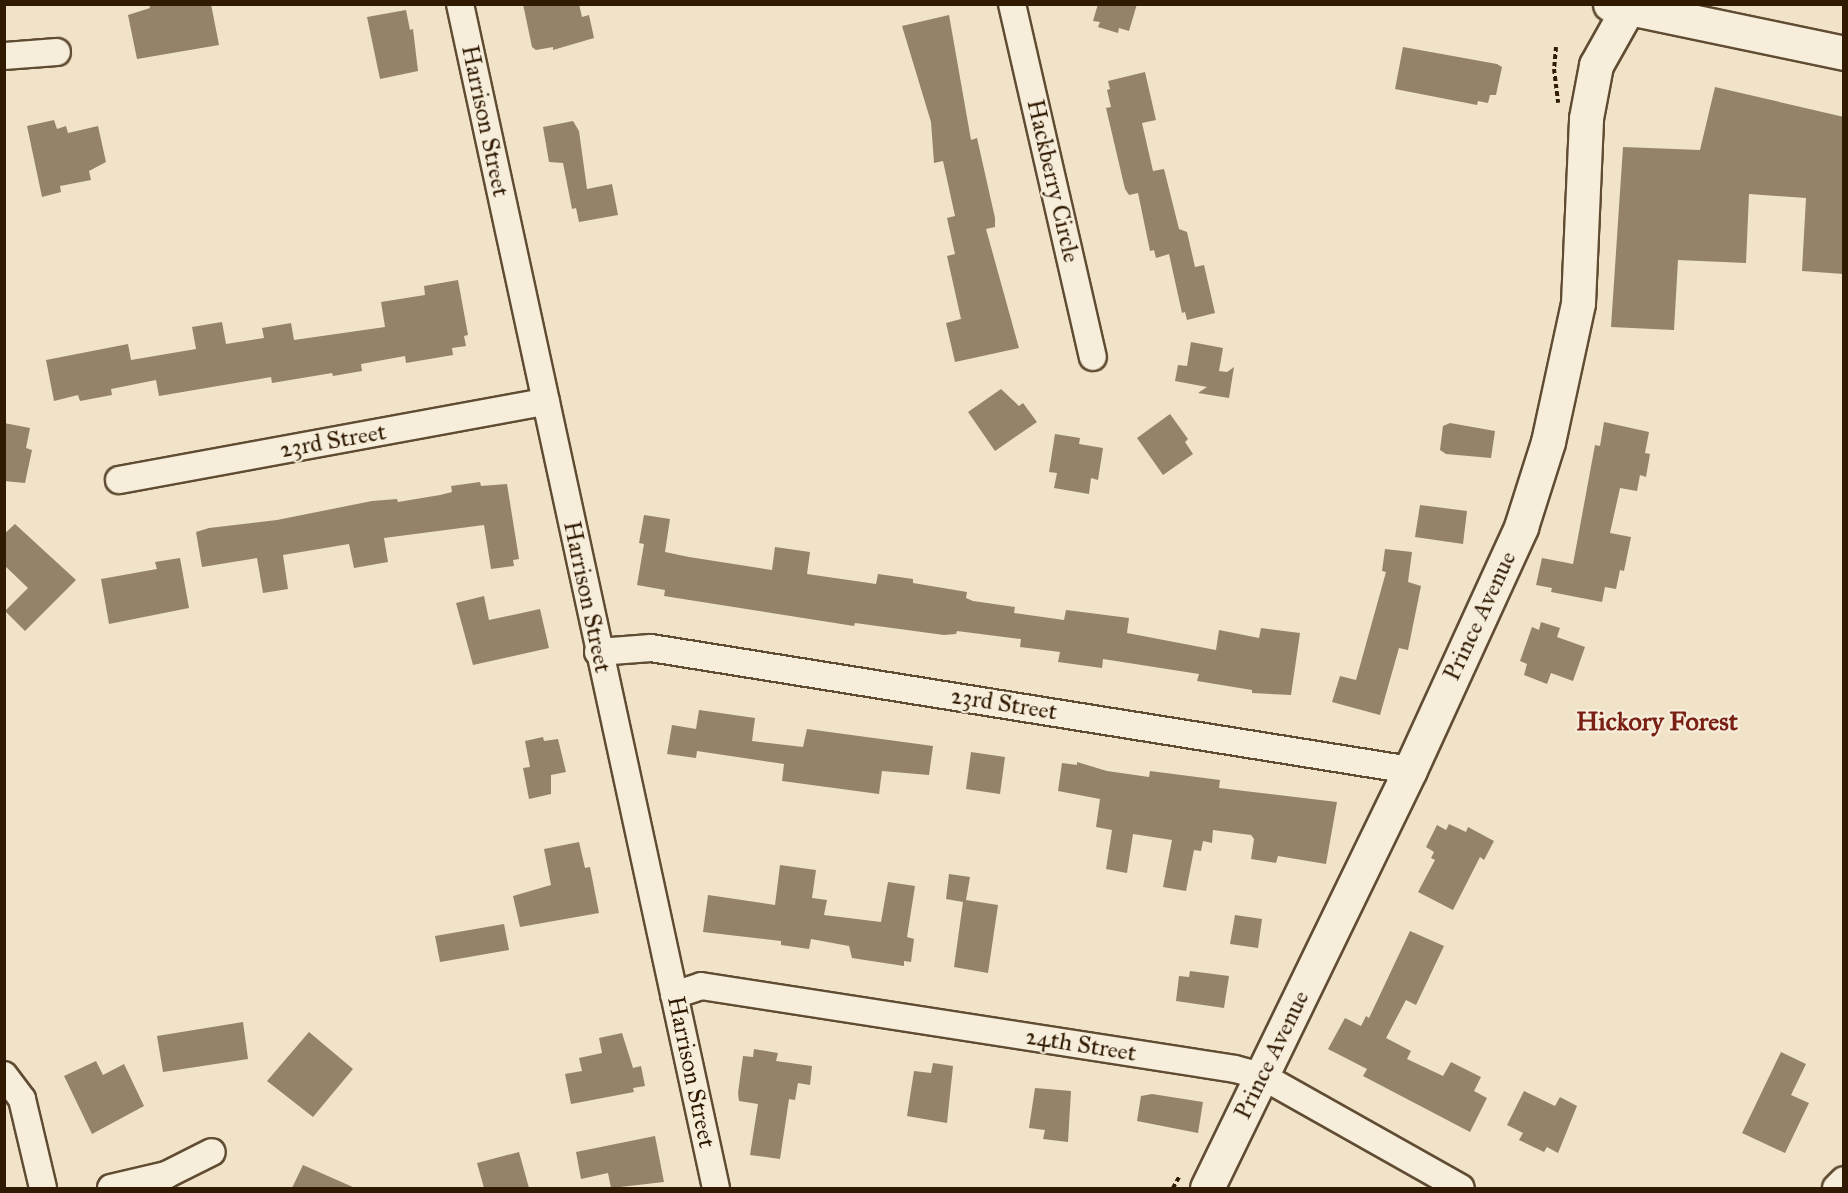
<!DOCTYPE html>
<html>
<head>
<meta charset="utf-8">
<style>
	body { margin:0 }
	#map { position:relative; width:1848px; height:1193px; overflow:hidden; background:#f1e3c7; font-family:"IM FELL Great Primer",serif }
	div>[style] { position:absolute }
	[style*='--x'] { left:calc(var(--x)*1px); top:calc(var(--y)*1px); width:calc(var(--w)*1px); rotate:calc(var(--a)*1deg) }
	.building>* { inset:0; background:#948368 }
	.path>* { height:4px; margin-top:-2px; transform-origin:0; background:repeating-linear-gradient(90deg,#301a01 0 4.5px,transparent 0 7.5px) }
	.roads { filter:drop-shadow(2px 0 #604c32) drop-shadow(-2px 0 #604c32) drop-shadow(0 2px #604c32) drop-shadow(0 -2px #604c32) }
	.street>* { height:26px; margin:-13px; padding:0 13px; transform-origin:13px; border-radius:13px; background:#f6eddb }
	.secondary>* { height:33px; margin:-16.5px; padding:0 16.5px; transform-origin:16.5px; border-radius:16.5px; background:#f6eddb }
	span { translate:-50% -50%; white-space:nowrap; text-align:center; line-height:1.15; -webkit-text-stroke:4.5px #f6eddb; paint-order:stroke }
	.street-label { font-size:24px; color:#301a01 }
	.neighbourhood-label { font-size:26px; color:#7a1f14; font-weight:700 }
	.frame { position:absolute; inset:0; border:6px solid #301a01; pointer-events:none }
</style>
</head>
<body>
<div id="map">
	<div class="building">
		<i style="clip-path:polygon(149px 4px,211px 4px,219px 45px,137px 59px,128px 15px,150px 8px)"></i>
		<i style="clip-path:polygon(523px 4px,579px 4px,582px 17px,589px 15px,594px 38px,553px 50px,553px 47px,536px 50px,532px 47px)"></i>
		<i style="clip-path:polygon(1098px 4px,1137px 4px,1129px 31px,1119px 28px,1118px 33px,1098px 27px,1100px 22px,1093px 21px)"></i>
		<i style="clip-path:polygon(406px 10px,410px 30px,413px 29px,418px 71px,380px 79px,367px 17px)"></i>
		<i style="clip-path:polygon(949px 15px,971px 140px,977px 138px,995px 218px,995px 227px,986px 229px,1019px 348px,955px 362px,946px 323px,961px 319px,947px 256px,955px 254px,947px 218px,955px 216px,943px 161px,934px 163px,931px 122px,902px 26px)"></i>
		<i style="clip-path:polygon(1403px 47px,1497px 64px,1502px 67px,1496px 95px,1490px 95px,1488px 103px,1478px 101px,1477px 105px,1395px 89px)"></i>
		<i style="clip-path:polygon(1145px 72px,1156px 120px,1142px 123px,1153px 171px,1164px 169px,1179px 229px,1187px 232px,1195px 267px,1204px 265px,1215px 313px,1187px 320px,1185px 312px,1182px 313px,1169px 254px,1156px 258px,1154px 250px,1150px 251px,1138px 193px,1129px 195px,1125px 189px,1106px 108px,1111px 107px,1107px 90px,1110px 89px,1108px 81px)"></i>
		<i style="clip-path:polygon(1715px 87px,1844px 117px,1844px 274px,1802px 271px,1806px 198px,1749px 194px,1746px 263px,1678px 260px,1674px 330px,1611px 327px,1623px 147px,1700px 150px)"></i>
		<i style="clip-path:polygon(54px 120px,57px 129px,66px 126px,68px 133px,98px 126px,106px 162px,89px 171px,91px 180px,60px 186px,61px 192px,42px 197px,27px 126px)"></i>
		<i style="clip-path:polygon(573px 121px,579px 131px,587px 189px,612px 184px,618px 215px,579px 222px,576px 208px,572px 209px,563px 163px,549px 162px,543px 127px)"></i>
		<i style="clip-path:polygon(458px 280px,468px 335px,464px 336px,466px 346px,452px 348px,453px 355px,406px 363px,405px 356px,361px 364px,362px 371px,333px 376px,332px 373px,272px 383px,271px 377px,159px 396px,156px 380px,111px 389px,112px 395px,80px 401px,78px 395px,54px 401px,46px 360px,128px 344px,131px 360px,196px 349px,192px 327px,222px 322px,226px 344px,264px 338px,262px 328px,291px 323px,294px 340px,385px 327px,381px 302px,425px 295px,424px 286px)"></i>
		<i style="clip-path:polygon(1191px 342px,1223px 348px,1219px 371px,1227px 372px,1234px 367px,1229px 398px,1198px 393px,1207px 387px,1175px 381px,1178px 365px,1187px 366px)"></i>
		<i style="clip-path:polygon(1001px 389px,1019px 406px,1023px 403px,1037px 422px,995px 451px,968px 412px)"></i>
		<i style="clip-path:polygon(1170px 414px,1188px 439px,1185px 442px,1193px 454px,1163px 475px,1137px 438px)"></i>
		<i style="clip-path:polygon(1604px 422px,1649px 432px,1645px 453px,1650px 454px,1646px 477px,1640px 475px,1637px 491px,1620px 488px,1610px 533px,1631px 537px,1624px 571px,1620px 570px,1616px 589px,1605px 587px,1602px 602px,1551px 592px,1552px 588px,1536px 585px,1542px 558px,1573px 564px,1595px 445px,1600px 446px)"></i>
		<i style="clip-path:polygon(4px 423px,30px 428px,26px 448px,32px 450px,25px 483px,4px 481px)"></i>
		<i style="clip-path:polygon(1450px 423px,1495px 431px,1491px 458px,1446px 454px,1440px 450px,1443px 426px)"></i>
		<i style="clip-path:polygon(1055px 434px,1080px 438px,1079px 444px,1103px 448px,1098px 480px,1091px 478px,1089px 494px,1054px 488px,1057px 473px,1049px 472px)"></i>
		<i style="clip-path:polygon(480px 482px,481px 486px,507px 484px,519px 559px,513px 560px,514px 566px,491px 569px,484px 525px,384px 538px,388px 562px,354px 568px,349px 544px,283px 555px,288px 589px,263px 593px,257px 558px,202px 567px,196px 532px,209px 528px,277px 520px,372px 501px,397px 499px,398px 502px,440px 495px,452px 492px,451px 486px)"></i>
		<i style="clip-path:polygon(1420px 505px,1467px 511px,1463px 544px,1415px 537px)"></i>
		<i style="clip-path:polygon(644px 515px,670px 519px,665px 552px,689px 557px,772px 570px,775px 547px,810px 552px,807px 574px,876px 584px,878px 574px,913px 579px,913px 583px,967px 592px,966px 598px,973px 601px,1015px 607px,1014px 613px,1064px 620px,1066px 610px,1129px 618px,1127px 633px,1216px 650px,1219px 630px,1259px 638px,1261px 628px,1300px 633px,1291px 695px,1252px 693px,1252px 690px,1197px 681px,1199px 674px,1103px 659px,1102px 668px,1058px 662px,1060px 652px,1020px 647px,1021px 639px,957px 631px,956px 634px,944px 635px,855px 623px,854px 626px,664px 596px,665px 590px,637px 585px,644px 544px,639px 543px)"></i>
		<i style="clip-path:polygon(15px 524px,76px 580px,25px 631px,5px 611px,28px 588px,4px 565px,4px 534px)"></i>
		<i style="clip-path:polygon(1385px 549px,1412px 552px,1408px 582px,1421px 586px,1408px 650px,1399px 648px,1380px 715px,1332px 702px,1340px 676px,1356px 680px,1386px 572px,1382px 571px)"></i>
		<i style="clip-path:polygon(180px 558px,189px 608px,109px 624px,101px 579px,157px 569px,155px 562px)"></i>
		<i style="clip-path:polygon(484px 596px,489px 620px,540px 609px,549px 648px,473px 665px,456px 603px)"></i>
		<i style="clip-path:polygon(1541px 622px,1560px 628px,1557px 637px,1585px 647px,1573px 681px,1551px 673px,1547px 684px,1524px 675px,1527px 664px,1520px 661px,1532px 627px,1539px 630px)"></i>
		<i style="clip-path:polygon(699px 710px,755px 718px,752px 741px,803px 747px,807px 729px,933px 746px,929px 775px,882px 771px,879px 794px,782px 781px,784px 764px,697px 751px,696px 758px,667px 754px,672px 725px,696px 729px)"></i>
		<i style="clip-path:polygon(543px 737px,544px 741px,558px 739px,566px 772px,551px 775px,551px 794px,529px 799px,523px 768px,530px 767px,525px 741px)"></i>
		<i style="clip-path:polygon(971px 752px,1005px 757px,1000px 794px,966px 789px)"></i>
		<i style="clip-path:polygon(1077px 762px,1107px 771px,1149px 777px,1150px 771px,1220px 780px,1219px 788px,1337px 802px,1326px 864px,1278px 856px,1276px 863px,1251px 859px,1254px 839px,1251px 835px,1213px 830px,1212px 843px,1203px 841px,1201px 851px,1194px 850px,1186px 891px,1163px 887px,1172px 840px,1133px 834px,1127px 873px,1106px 869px,1112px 830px,1096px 827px,1100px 799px,1058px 791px,1062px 763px,1077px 765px)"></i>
		<i style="clip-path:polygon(1449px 824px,1466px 832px,1468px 827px,1494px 841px,1484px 860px,1480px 857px,1453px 910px,1418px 892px,1435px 860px,1431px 858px,1434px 852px,1426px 847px,1437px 825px,1446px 830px)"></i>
		<i style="clip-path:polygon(579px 842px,585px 868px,590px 867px,599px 913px,520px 927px,513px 896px,551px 885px,544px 849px)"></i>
		<i style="clip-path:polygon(780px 865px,816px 870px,812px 898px,827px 900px,824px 915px,881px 922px,888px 882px,915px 886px,907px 937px,914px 939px,911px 962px,904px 961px,904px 966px,852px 958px,849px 946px,811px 939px,809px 949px,781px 945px,781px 941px,703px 932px,708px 895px,775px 905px)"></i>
		<i style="clip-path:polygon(949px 874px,970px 877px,966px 900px,998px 905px,988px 973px,954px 967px,963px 902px,946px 899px)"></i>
		<i style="clip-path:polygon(1235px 915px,1262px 919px,1258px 948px,1230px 944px)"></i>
		<i style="clip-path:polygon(504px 924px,509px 950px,440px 962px,435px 936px)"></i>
		<i style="clip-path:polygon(1410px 931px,1444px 946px,1416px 1005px,1406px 1000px,1386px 1038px,1411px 1051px,1407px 1059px,1443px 1076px,1451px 1062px,1481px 1077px,1474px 1091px,1487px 1098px,1470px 1132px,1363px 1076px,1367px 1069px,1328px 1049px,1345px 1018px,1361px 1026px,1366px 1016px,1369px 1018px)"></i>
		<i style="clip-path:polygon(1190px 971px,1229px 976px,1224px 1008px,1176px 1001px,1179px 976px,1189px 977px)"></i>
		<i style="clip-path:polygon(243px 1022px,248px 1059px,163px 1072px,157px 1036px)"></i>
		<i style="clip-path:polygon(309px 1032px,353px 1069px,313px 1117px,267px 1081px)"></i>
		<i style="clip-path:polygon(622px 1033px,633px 1068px,641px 1066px,645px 1086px,633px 1088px,634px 1092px,571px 1104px,565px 1074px,582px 1071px,579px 1058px,602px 1053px,599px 1038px)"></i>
		<i style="clip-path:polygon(754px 1049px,778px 1053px,776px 1061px,812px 1066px,810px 1085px,798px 1083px,795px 1100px,789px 1099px,780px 1159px,750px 1155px,758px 1104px,739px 1101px,738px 1093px,743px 1056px,753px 1057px)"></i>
		<i style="clip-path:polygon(1781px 1052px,1806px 1064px,1791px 1095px,1809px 1103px,1785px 1153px,1742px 1133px)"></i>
		<i style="clip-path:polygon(96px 1061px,103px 1075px,124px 1064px,144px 1106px,92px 1134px,64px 1076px)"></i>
		<i style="clip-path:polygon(933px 1063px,953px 1066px,947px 1123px,907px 1116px,914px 1071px,931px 1073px)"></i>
		<i style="clip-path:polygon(1035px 1088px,1071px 1091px,1068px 1142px,1043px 1139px,1045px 1130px,1029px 1128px)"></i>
		<i style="clip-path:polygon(1524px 1091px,1555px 1106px,1560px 1097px,1577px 1106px,1558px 1153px,1547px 1147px,1544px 1152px,1519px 1140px,1523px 1133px,1507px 1125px)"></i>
		<i style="clip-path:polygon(1152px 1094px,1203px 1102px,1198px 1133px,1137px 1121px,1141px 1096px)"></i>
		<i style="clip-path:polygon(655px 1136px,664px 1182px,611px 1188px,608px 1173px,581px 1179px,576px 1152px)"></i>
		<i style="clip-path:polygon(519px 1152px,529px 1188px,484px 1188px,477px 1163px)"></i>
		<i style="clip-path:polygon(303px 1165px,355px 1188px,292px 1188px)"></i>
	</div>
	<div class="path">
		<i style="--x:1556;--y:47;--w:22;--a:95"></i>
		<i style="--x:1554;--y:69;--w:34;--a:83"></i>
		<i style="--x:1173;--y:1188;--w:13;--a:-61"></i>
	</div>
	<div class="roads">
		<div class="street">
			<i style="--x:460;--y:4;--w:1211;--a:77.8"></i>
			<i style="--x:1012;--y:4;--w:362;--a:77.1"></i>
			<i style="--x:4;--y:56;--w:53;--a:-4.3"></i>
			<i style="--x:119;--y:480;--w:434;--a:-10.4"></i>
			<i style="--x:598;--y:652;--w:53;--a:-4.3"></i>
			<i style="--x:651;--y:648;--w:769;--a:9.13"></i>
			<i style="--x:674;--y:995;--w:28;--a:-18"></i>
			<i style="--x:701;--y:986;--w:540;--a:8.83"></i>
			<i style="--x:1235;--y:1069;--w:28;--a:15"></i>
			<i style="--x:1262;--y:1076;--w:228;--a:29.4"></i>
			<i style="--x:4;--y:1075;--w:30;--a:53"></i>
			<i style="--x:22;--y:1099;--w:91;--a:76.7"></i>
			<i style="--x:111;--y:1188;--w:57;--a:-13.3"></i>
			<i style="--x:166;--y:1175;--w:51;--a:-26.6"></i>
			<i style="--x:1836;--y:1188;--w:11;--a:-45"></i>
		</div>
		<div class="secondary">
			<i style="--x:1610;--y:4;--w:239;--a:11.8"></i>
			<i style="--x:1207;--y:1188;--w:465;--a:-64.1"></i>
			<i style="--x:1410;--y:770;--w:267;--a:-65.4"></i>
			<i style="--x:1521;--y:527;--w:89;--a:-72.4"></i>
			<i style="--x:1548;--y:442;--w:142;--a:-77.8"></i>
			<i style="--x:1578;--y:303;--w:185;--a:-87.5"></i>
			<i style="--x:1586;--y:118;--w:54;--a:-79.3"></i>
			<i style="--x:1596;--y:65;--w:65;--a:-60.7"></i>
		</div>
	</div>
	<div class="street-label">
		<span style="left:485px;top:121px;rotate:78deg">Harrison Street</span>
		<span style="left:1053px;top:181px;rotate:77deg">Hackberry Circle</span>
		<span style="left:333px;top:441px;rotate:-10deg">23rd Street</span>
		<span style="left:587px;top:597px;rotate:78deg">Harrison Street</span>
		<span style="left:1480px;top:616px;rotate:-65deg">Prince Avenue</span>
		<span style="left:1004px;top:704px;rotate:9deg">23rd Street</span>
		<span style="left:1081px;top:1045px;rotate:9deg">24th Street</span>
		<span style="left:1272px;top:1055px;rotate:-64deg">Prince Avenue</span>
		<span style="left:691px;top:1072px;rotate:78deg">Harrison Street</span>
	</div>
	<div class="neighbourhood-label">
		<span style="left:1657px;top:722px">Hickory Forest</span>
	</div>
	<div class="frame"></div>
</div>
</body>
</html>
